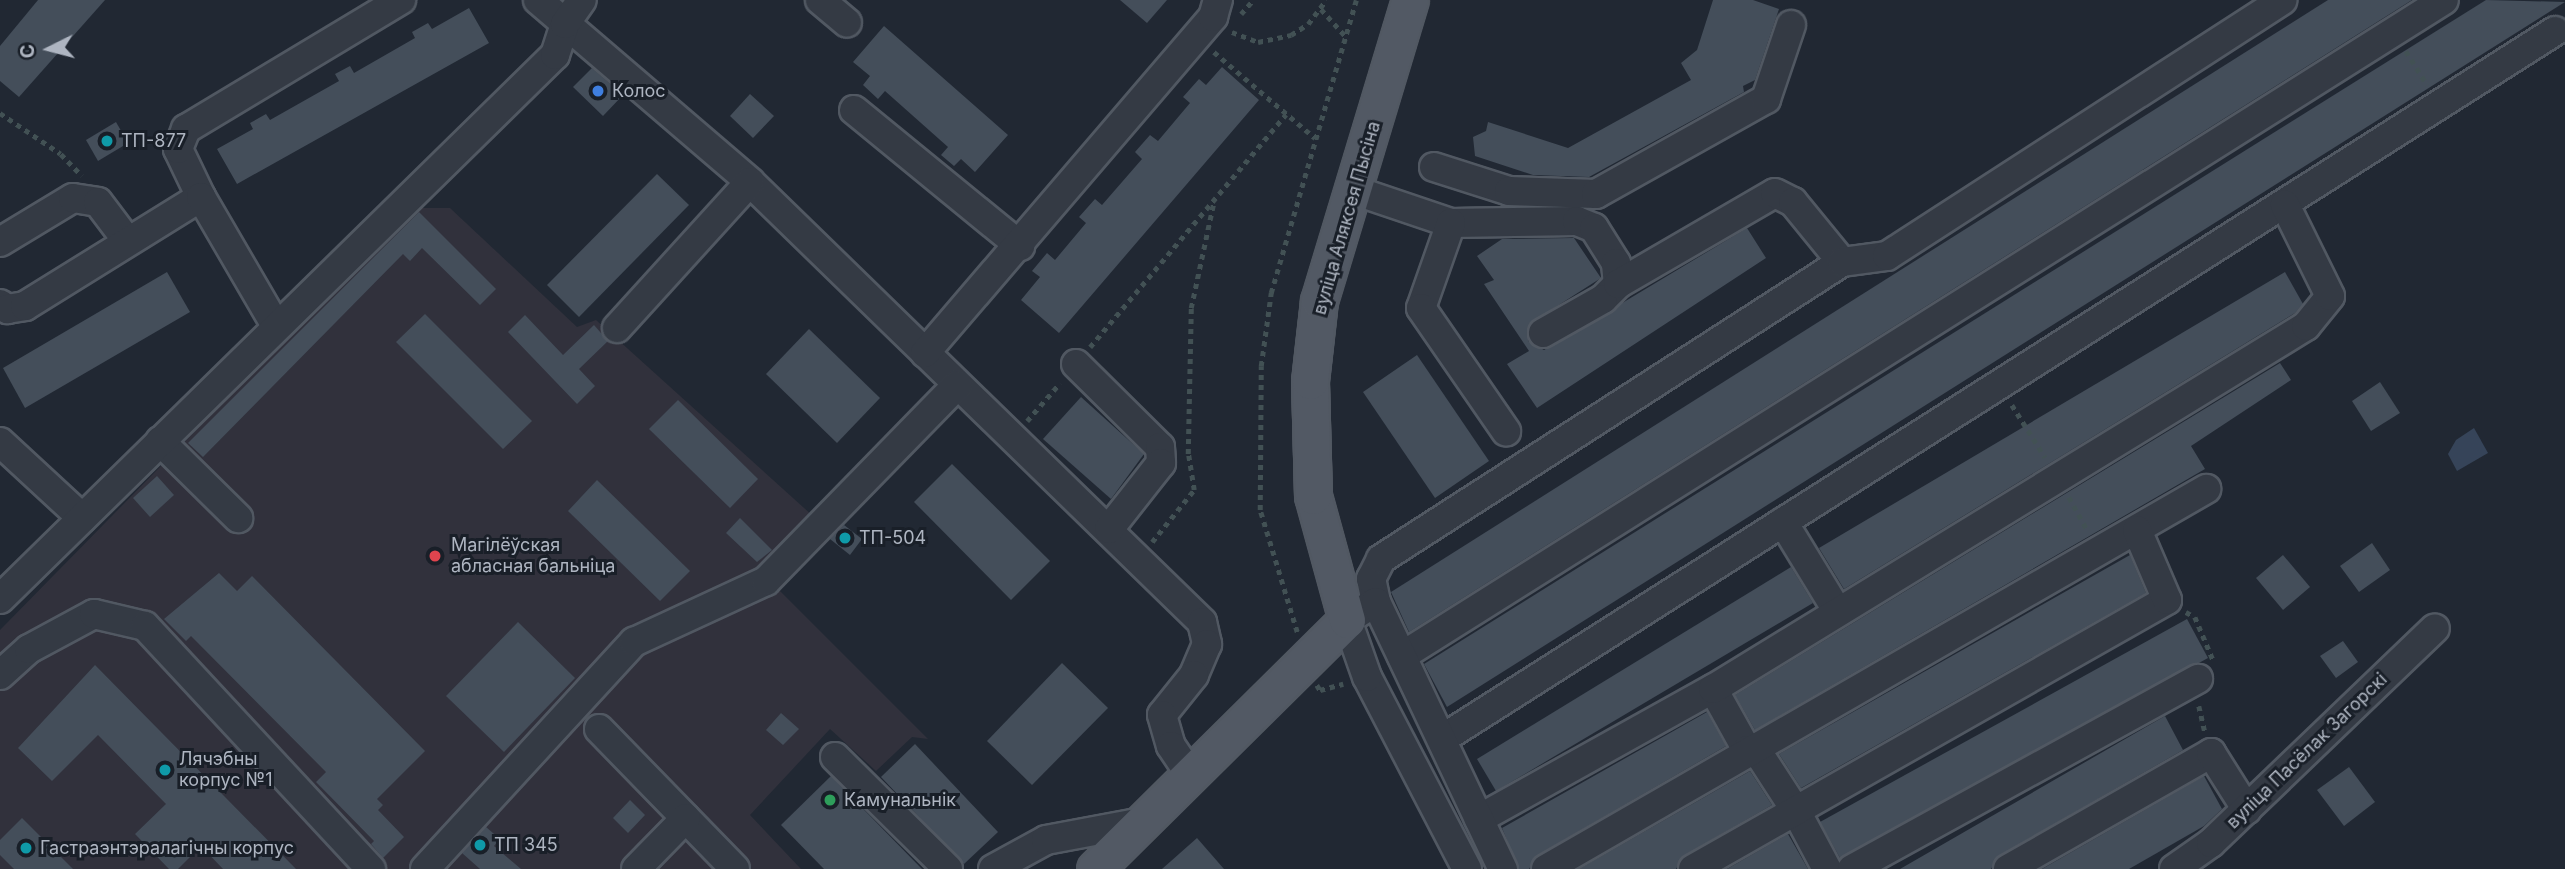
<!DOCTYPE html>
<html>
<head>
<meta charset="utf-8">
<style>
	body { margin:0 }
	#map { position:relative; width:2565px; height:869px; overflow:hidden; background:#212833; font-family:Inter,sans-serif }
	div>[style] { position:absolute }
	[style*='--x'] { left:calc(var(--x)*1px); top:calc(var(--y)*1px); width:calc(var(--w)*1px); rotate:calc(var(--a)*1deg) }
	.medical>* { inset:0; background:#31313c }
	.water>* { inset:0; background:#364459 }
	.building>* { inset:0; background:#444e5a }
	.path>* { height:4.5px; margin-top:-2.25px; transform-origin:0; background:repeating-linear-gradient(90deg,#425154 0 5px,transparent 0 10px) }
	.roads { filter:drop-shadow(2px 0 #515862) drop-shadow(-2px 0 #515862) drop-shadow(0 2px #515862) drop-shadow(0 -2px #515862) }
	.minor>* { height:28px; margin:-14px; padding:0 14px; transform-origin:14px; border-radius:14px; background:#343a44 }
	.major>* { height:35px; margin:-17.5px; padding:0 17.5px; transform-origin:17.5px; border-radius:17.5px; background:#525964 }
	.dots>* { width:19px; height:19px; translate:-50% -50%; box-sizing:border-box; border:4px solid #191f28; border-radius:50% }
	span { translate:-50% -50%; white-space:nowrap; text-align:center; line-height:1.15; -webkit-text-stroke:6px #191f28; paint-order:stroke }
	.poi-label { font-size:18px; color:#aeb5c1 }
	.left { translate:0 -50%; text-align:left }
	.street-label { font-size:18px; color:#aeb5c1 }
	.north { position:absolute; left:14px; top:14px; width:70px; height:70px; -webkit-text-stroke:5px #191f28; paint-order:stroke; rotate:264deg; font-size:19px; font-weight:700; line-height:28px; text-align:center; color:#aeb5c1 }
	.north::after { content:''; display:block; margin:auto; width:24px; height:32px; background:#aeb5c1; clip-path:polygon(50% 0,100% 100%,50% 72%,0 100%) }
</style>
</head>
<body>
<div id="map">
	<div class="medical">
		<i style="clip-path:polygon(414px 208px,450px 208px,577px 327px,596px 320px,824px 526px,774px 585px,928px 739px,912px 737px,876px 771px,830px 729px,750px 815px,801px 869px,0 869px,0 630px)"></i>
	</div>
	<div class="water">
		<i style="clip-path:polygon(2474px 428px,2488px 453px,2457px 471px,2448px 454px,2456px 440px)"></i>
	</div>
	<div class="building">
		<i style="clip-path:polygon(38px 0,105px 0,19px 97px,0 81px,0 46px)"></i>
		<i style="clip-path:polygon(1120px 0,1167px 0,1147px 23px)"></i>
		<i style="clip-path:polygon(1713px 0,1753px 0,1779px 9px,1755px 80px,1743px 86px,1744px 92px,1589px 177px,1533px 175px,1475px 156px,1473px 137px,1486px 131px,1488px 122px,1568px 148px,1691px 80px,1681px 63px,1697px 50px)"></i>
		<i style="clip-path:polygon(2328px 0,2412px 0,1409px 632px,1391px 592px)"></i>
		<i style="clip-path:polygon(2486px 0,2565px 2px,1447px 707px,1424px 664px)"></i>
		<i style="clip-path:polygon(469px 8px,489px 43px,237px 184px,217px 149px,253px 129px,250px 123px,266px 114px,270px 120px,339px 81px,335px 74px,350px 66px,354px 73px,415px 38px,412px 32px,428px 23px,432px 29px)"></i>
		<i style="clip-path:polygon(884px 26px,1008px 135px,975px 172px,961px 159px,954px 166px,941px 155px,948px 147px,885px 91px,878px 99px,863px 85px,870px 76px,853px 62px)"></i>
		<i style="clip-path:polygon(1222px 67px,1259px 100px,1059px 333px,1021px 300px,1040px 277px,1032px 271px,1047px 253px,1055px 260px,1086px 223px,1079px 217px,1095px 199px,1102px 205px,1142px 159px,1135px 152px,1150px 135px,1158px 141px,1190px 103px,1183px 97px,1199px 79px,1206px 85px)"></i>
		<i style="clip-path:polygon(592px 68px,623px 95px,603px 116px,573px 87px)"></i>
		<i style="clip-path:polygon(750px 94px,774px 116px,753px 138px,730px 116px)"></i>
		<i style="clip-path:polygon(116px 122px,128px 143px,98px 161px,86px 140px)"></i>
		<i style="clip-path:polygon(657px 174px,689px 205px,579px 317px,547px 285px)"></i>
		<i style="clip-path:polygon(419px 212px,496px 289px,480px 305px,422px 248px,410px 261px,403px 254px,203px 457px,188px 443px)"></i>
		<i style="clip-path:polygon(1747px 228px,1766px 258px,1537px 408px,1507px 364px,1529px 351px,1484px 284px,1494px 280px,1477px 256px,1502px 239px,1574px 238px,1601px 278px,1529px 324px,1528px 341px,1544px 350px)"></i>
		<i style="clip-path:polygon(167px 272px,190px 312px,25px 408px,3px 368px)"></i>
		<i style="clip-path:polygon(2285px 272px,2303px 304px,2295px 313px,1844px 589px,1819px 548px)"></i>
		<i style="clip-path:polygon(425px 314px,532px 421px,503px 449px,396px 342px)"></i>
		<i style="clip-path:polygon(525px 315px,563px 355px,594px 325px,608px 341px,579px 369px,595px 386px,577px 404px,508px 332px)"></i>
		<i style="clip-path:polygon(809px 329px,880px 398px,837px 443px,766px 374px)"></i>
		<i style="clip-path:polygon(1417px 355px,1489px 461px,1435px 498px,1363px 392px)"></i>
		<i style="clip-path:polygon(2280px 363px,2291px 380px,2191px 446px,2205px 469px,1755px 730px,1735px 695px)"></i>
		<i style="clip-path:polygon(2380px 382px,2400px 413px,2371px 431px,2352px 401px)"></i>
		<i style="clip-path:polygon(1081px 397px,1144px 454px,1111px 499px,1043px 439px)"></i>
		<i style="clip-path:polygon(678px 400px,758px 479px,730px 508px,649px 429px)"></i>
		<i style="clip-path:polygon(952px 464px,1050px 561px,1011px 600px,914px 502px)"></i>
		<i style="clip-path:polygon(157px 476px,174px 495px,150px 517px,133px 498px)"></i>
		<i style="clip-path:polygon(597px 480px,690px 571px,660px 601px,568px 511px)"></i>
		<i style="clip-path:polygon(740px 518px,772px 550px,757px 562px,726px 533px)"></i>
		<i style="clip-path:polygon(844px 525px,862px 539px,850px 555px,830px 539px)"></i>
		<i style="clip-path:polygon(2372px 543px,2390px 570px,2359px 592px,2340px 566px)"></i>
		<i style="clip-path:polygon(2130px 555px,2146px 593px,1801px 788px,1779px 754px)"></i>
		<i style="clip-path:polygon(2283px 555px,2310px 587px,2283px 610px,2256px 578px)"></i>
		<i style="clip-path:polygon(1791px 567px,1813px 603px,1496px 791px,1477px 759px)"></i>
		<i style="clip-path:polygon(219px 573px,237px 591px,252px 576px,425px 751px,377px 799px,383px 805px,378px 810px,404px 837px,383px 858px,371px 844px,374px 841px,316px 782px,326px 772px,191px 636px,186px 641px,164px 619px)"></i>
		<i style="clip-path:polygon(2187px 619px,2208px 658px,1840px 858px,1820px 822px)"></i>
		<i style="clip-path:polygon(518px 622px,575px 678px,504px 752px,446px 696px)"></i>
		<i style="clip-path:polygon(2343px 641px,2358px 662px,2336px 678px,2320px 656px)"></i>
		<i style="clip-path:polygon(1062px 663px,1108px 708px,1032px 785px,987px 741px)"></i>
		<i style="clip-path:polygon(95px 665px,296px 869px,223px 869px,201px 846px,178px 869px,169px 869px,135px 834px,166px 804px,98px 735px,52px 781px,18px 748px)"></i>
		<i style="clip-path:polygon(1707px 712px,1726px 746px,1538px 855px,1529px 869px,1519px 869px,1502px 828px)"></i>
		<i style="clip-path:polygon(781px 713px,799px 729px,783px 745px,766px 730px)"></i>
		<i style="clip-path:polygon(2165px 716px,2183px 750px,2000px 855px,1991px 869px,1900px 869px)"></i>
		<i style="clip-path:polygon(915px 744px,998px 832px,964px 864px,881px 777px)"></i>
		<i style="clip-path:polygon(2349px 767px,2375px 802px,2344px 826px,2317px 790px)"></i>
		<i style="clip-path:polygon(1750px 771px,1772px 805px,1685px 855px,1676px 869px,1579px 869px)"></i>
		<i style="clip-path:polygon(831px 776px,922px 869px,824px 869px,781px 825px)"></i>
		<i style="clip-path:polygon(2204px 776px,2222px 809px,2204px 826px,2129px 869px,2042px 869px)"></i>
		<i style="clip-path:polygon(630px 800px,645px 815px,628px 833px,613px 818px)"></i>
		<i style="clip-path:polygon(22px 818px,73px 869px,14px 869px,0 855px,0 840px)"></i>
		<i style="clip-path:polygon(486px 827px,500px 839px,494px 846px,521px 869px,480px 869px,462px 853px)"></i>
		<i style="clip-path:polygon(1788px 834px,1808px 869px,1727px 869px)"></i>
		<i style="clip-path:polygon(1197px 838px,1224px 869px,1162px 869px)"></i>
	</div>
	<div class="path">
		<i style="--x:1321;--y:9;--w:38;--a:48"></i>
		<i style="--x:1241;--y:14;--w:18;--a:-49"></i>
		<i style="--x:1232;--y:32;--w:28;--a:21"></i>
		<i style="--x:1258;--y:42;--w:34;--a:-12"></i>
		<i style="--x:1291;--y:35;--w:20;--a:-33"></i>
		<i style="--x:1308;--y:24;--w:30;--a:-53"></i>
		<i style="--x:2406;--y:51;--w:40;--a:58"></i>
		<i style="--x:1214;--y:52;--w:133;--a:40.4"></i>
		<i style="--x:0;--y:113;--w:73;--a:33.9"></i>
		<i style="--x:61;--y:154;--w:30;--a:46"></i>
		<i style="--x:1090;--y:347;--w:304;--a:-49.9"></i>
		<i style="--x:2012;--y:405;--w:62;--a:57.6"></i>
		<i style="--x:1027;--y:421;--w:50;--a:-49"></i>
		<i style="--x:2069;--y:497;--w:37;--a:61"></i>
		<i style="--x:1152;--y:542;--w:67;--a:-51.1"></i>
		<i style="--x:1194;--y:490;--w:36;--a:-99"></i>
		<i style="--x:1188;--y:454;--w:146;--a:-88.8"></i>
		<i style="--x:1191;--y:308;--w:109;--a:-77.9"></i>
		<i style="--x:2186;--y:612;--w:10;--a:29"></i>
		<i style="--x:2195;--y:617;--w:49;--a:67.1"></i>
		<i style="--x:1297;--y:632;--w:127;--a:-106.9"></i>
		<i style="--x:1260;--y:510;--w:144;--a:-89.6"></i>
		<i style="--x:1261;--y:366;--w:74;--a:-82.2"></i>
		<i style="--x:1271;--y:293;--w:305;--a:-73.8"></i>
		<i style="--x:1317;--y:685;--w:6;--a:59"></i>
		<i style="--x:1320;--y:690;--w:24;--a:-15"></i>
		<i style="--x:2199;--y:706;--w:26;--a:77"></i>
	</div>
	<div class="roads">
		<div class="minor">
			<i style="--x:538;--y:0;--w:279;--a:40.6"></i>
			<i style="--x:750;--y:182;--w:631;--a:44.23"></i>
			<i style="--x:1202;--y:622;--w:23;--a:77"></i>
			<i style="--x:1207;--y:644;--w:34;--a:113"></i>
			<i style="--x:1194;--y:675;--w:51;--a:128.7"></i>
			<i style="--x:1162;--y:715;--w:32;--a:74"></i>
			<i style="--x:1171;--y:746;--w:30;--a:56"></i>
			<i style="--x:820;--y:0;--w:35;--a:40"></i>
			<i style="--x:854;--y:110;--w:215;--a:39.3"></i>
			<i style="--x:1434;--y:167;--w:79;--a:17.7"></i>
			<i style="--x:1509;--y:191;--w:87;--a:2"></i>
			<i style="--x:1596;--y:194;--w:195;--a:-29.2"></i>
			<i style="--x:1766;--y:99;--w:78;--a:-71.3"></i>
			<i style="--x:1356;--y:191;--w:100;--a:18.6"></i>
			<i style="--x:1451;--y:223;--w:126;--a:-0.9"></i>
			<i style="--x:1577;--y:221;--w:18;--a:22"></i>
			<i style="--x:1594;--y:228;--w:41;--a:57.8"></i>
			<i style="--x:1616;--y:263;--w:21;--a:85"></i>
			<i style="--x:1618;--y:284;--w:21;--a:135"></i>
			<i style="--x:1603;--y:299;--w:69;--a:150.5"></i>
			<i style="--x:201;--y:197;--w:53;--a:-115.6"></i>
			<i style="--x:178;--y:149;--w:22;--a:-68"></i>
			<i style="--x:186;--y:129;--w:251;--a:-31"></i>
			<i style="--x:1451;--y:223;--w:90;--a:109.4"></i>
			<i style="--x:1421;--y:308;--w:150;--a:55.4"></i>
			<i style="--x:0;--y:242;--w:85;--a:-31.1"></i>
			<i style="--x:73;--y:198;--w:25;--a:9"></i>
			<i style="--x:98;--y:202;--w:46;--a:52.9"></i>
			<i style="--x:1618;--y:284;--w:181;--a:-30.1"></i>
			<i style="--x:1775;--y:193;--w:20;--a:27"></i>
			<i style="--x:1793;--y:202;--w:77;--a:50.8"></i>
			<i style="--x:0;--y:304;--w:9;--a:36"></i>
			<i style="--x:7;--y:309;--w:18;--a:-9"></i>
			<i style="--x:25;--y:306;--w:207;--a:-31.8"></i>
			<i style="--x:201;--y:197;--w:147;--a:59.8"></i>
			<i style="--x:617;--y:328;--w:197;--a:-47.7"></i>
			<i style="--x:925;--y:353;--w:443;--a:-49.4"></i>
			<i style="--x:1213;--y:17;--w:18;--a:-74"></i>
			<i style="--x:1076;--y:364;--w:118;--a:44.7"></i>
			<i style="--x:1160;--y:447;--w:16;--a:86"></i>
			<i style="--x:1161;--y:463;--w:84;--a:128.2"></i>
			<i style="--x:160;--y:441;--w:110;--a:44.6"></i>
			<i style="--x:0;--y:442;--w:112;--a:42.8"></i>
			<i style="--x:1783;--y:522;--w:105;--a:58.6"></i>
			<i style="--x:0;--y:599;--w:777;--a:-44.43"></i>
			<i style="--x:555;--y:55;--w:33;--a:-72"></i>
			<i style="--x:565;--y:24;--w:29;--a:-55"></i>
			<i style="--x:1376;--y:602;--w:24;--a:-102"></i>
			<i style="--x:1371;--y:579;--w:22;--a:-63"></i>
			<i style="--x:1381;--y:559;--w:548;--a:-32.79"></i>
			<i style="--x:1842;--y:262;--w:45;--a:-7.6"></i>
			<i style="--x:1887;--y:256;--w:471;--a:-32.9"></i>
			<i style="--x:1402;--y:656;--w:1231;--a:-32.19"></i>
			<i style="--x:0;--y:675;--w:39;--a:-42"></i>
			<i style="--x:29;--y:649;--w:74;--a:-28.3"></i>
			<i style="--x:94;--y:614;--w:52;--a:13.2"></i>
			<i style="--x:145;--y:626;--w:332;--a:47.1"></i>
			<i style="--x:1713;--y:689;--w:70;--a:60.9"></i>
			<i style="--x:1747;--y:750;--w:13;--a:18"></i>
			<i style="--x:1759;--y:754;--w:68;--a:57"></i>
			<i style="--x:1796;--y:811;--w:66;--a:61.9"></i>
			<i style="--x:599;--y:729;--w:195;--a:45.8"></i>
			<i style="--x:1442;--y:739;--w:1319;--a:-32.46"></i>
			<i style="--x:835;--y:757;--w:159;--a:44.7"></i>
			<i style="--x:1479;--y:819;--w:268;--a:-29.1"></i>
			<i style="--x:1713;--y:689;--w:695;--a:-31.47"></i>
			<i style="--x:2306;--y:326;--w:38;--a:-51"></i>
			<i style="--x:2330;--y:296;--w:102;--a:-116.3"></i>
			<i style="--x:425;--y:869;--w:309;--a:-47.4"></i>
			<i style="--x:634;--y:642;--w:145;--a:-24.8"></i>
			<i style="--x:766;--y:581;--w:274;--a:-45.7"></i>
			<i style="--x:636;--y:869;--w:71;--a:-45.6"></i>
			<i style="--x:993;--y:869;--w:60;--a:-28.7"></i>
			<i style="--x:1046;--y:840;--w:98;--a:-10.6"></i>
			<i style="--x:1467;--y:869;--w:216;--a:-117.5"></i>
			<i style="--x:1367;--y:677;--w:60;--a:-109.3"></i>
			<i style="--x:1347;--y:620;--w:34;--a:-32"></i>
			<i style="--x:1376;--y:602;--w:296;--a:64.6"></i>
			<i style="--x:1546;--y:869;--w:762;--a:-29.93"></i>
			<i style="--x:1693;--y:869;--w:545;--a:-29.58"></i>
			<i style="--x:2167;--y:600;--w:76;--a:-113.2"></i>
			<i style="--x:1852;--y:869;--w:395;--a:-28.8"></i>
			<i style="--x:2008;--y:869;--w:234;--a:-29.7"></i>
			<i style="--x:2211;--y:753;--w:67;--a:57.7"></i>
			<i style="--x:2174;--y:869;--w:45;--a:-35.1"></i>
			<i style="--x:2211;--y:843;--w:310;--a:-43.8"></i>
		</div>
		<div class="major">
			<i style="--x:1095;--y:869;--w:354;--a:-44.7"></i>
			<i style="--x:1347;--y:620;--w:129;--a:-105.3"></i>
			<i style="--x:1313;--y:496;--w:115;--a:-91.5"></i>
			<i style="--x:1310;--y:381;--w:81;--a:-83.6"></i>
			<i style="--x:1319;--y:301;--w:314;--a:-73.2"></i>
		</div>
	</div>
	<div class="dots">
		<i style="left:598px;top:91px;background:#3f7fe0"></i>
		<i style="left:107px;top:141px;background:#0f9aa8"></i>
		<i style="left:845px;top:538px;background:#0f9aa8"></i>
		<i style="left:435px;top:556px;background:#e0444e"></i>
		<i style="left:165px;top:770px;background:#0f9aa8"></i>
		<i style="left:830px;top:800px;background:#2e9e5b"></i>
		<i style="left:480px;top:845px;background:#0f9aa8"></i>
		<i style="left:26px;top:848px;background:#0f9aa8"></i>
	</div>
	<div class="poi-label">
		<span class="left" style="left:612px;top:91px">Колос</span>
		<span class="left" style="left:121px;top:141px">ТП-877</span>
		<span class="left" style="left:859px;top:538px">ТП-504</span>
		<span class="left" style="left:451px;top:556px">Магілёўская<br>абласная бальніца</span>
		<span class="left" style="left:179px;top:770px">Лячэбны<br>корпус №1</span>
		<span class="left" style="left:844px;top:800px">Камунальнік</span>
		<span class="left" style="left:494px;top:845px">ТП 345</span>
		<span class="left" style="left:40px;top:848px">Гастраэнтэралагічны корпус</span>
	</div>
	<div class="street-label">
		<span style="left:1347px;top:218px;rotate:-74deg">вуліца Аляксея Пысіна</span>
		<span style="left:2307px;top:751px;rotate:-44deg">вуліца Пасёлак Загорскі</span>
	</div>
	<div class="north">С</div>
</div>
</body>
</html>
